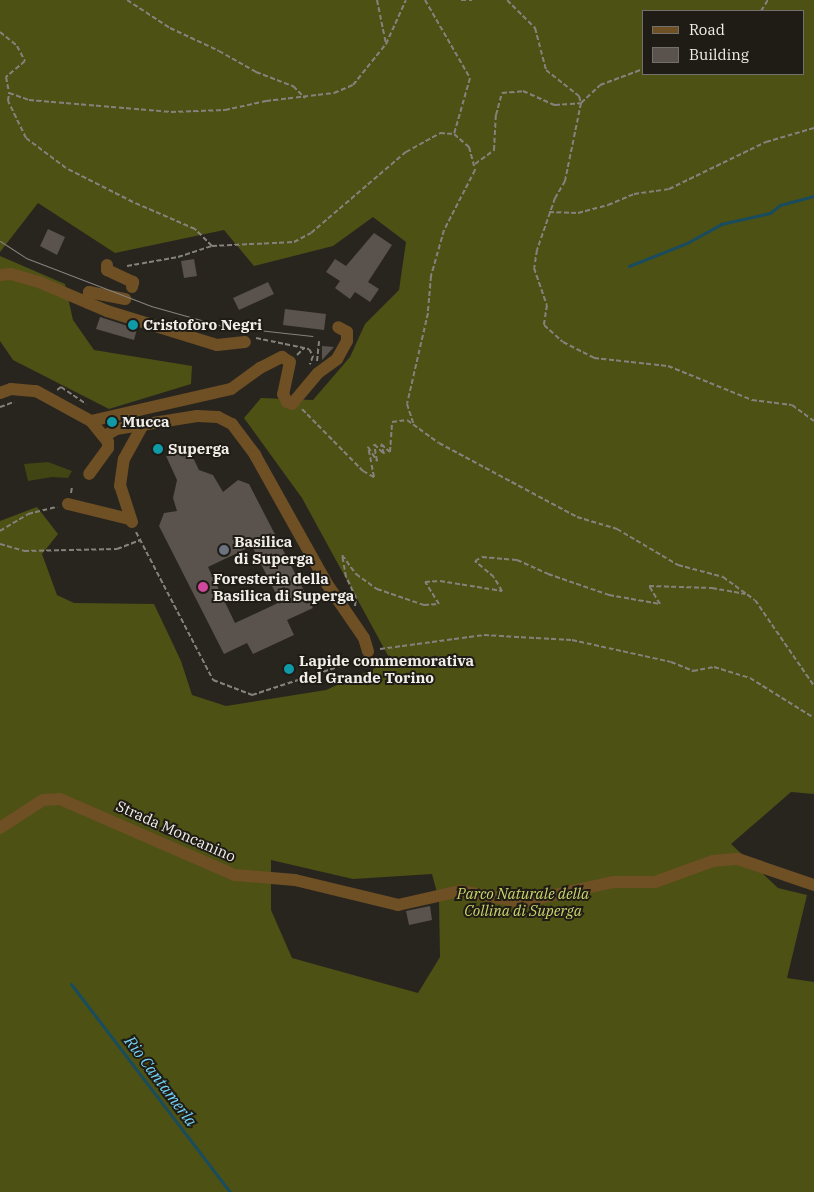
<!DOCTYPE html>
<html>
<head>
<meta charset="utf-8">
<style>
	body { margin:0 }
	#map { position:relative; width:814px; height:1192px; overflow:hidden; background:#28251f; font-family:"IBM Plex Serif",serif }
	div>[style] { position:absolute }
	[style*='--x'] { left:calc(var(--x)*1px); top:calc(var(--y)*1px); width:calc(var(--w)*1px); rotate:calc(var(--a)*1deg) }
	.green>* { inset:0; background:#414513 }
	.forest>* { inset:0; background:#4d5114 }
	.stream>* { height:3px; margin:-1.5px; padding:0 1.5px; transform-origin:1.5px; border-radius:1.5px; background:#194c5e }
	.building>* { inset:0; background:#59524d }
	.path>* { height:2px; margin-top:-1px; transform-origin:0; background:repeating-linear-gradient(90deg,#85827d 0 5px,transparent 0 7.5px) }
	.street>* { height:12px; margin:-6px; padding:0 6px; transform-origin:6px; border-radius:6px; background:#6f4f24 }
	.tram>* { height:1px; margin:-0.5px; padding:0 0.5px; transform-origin:0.5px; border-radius:0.5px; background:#86837e }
	.dots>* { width:14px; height:14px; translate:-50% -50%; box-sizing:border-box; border:2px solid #1f1c16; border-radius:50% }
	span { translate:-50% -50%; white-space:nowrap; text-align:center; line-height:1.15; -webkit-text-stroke:4px #1f1c16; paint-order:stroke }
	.poi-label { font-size:15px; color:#f1eeea; font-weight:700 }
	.left { translate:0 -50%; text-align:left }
	.street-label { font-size:15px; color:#f1eeea }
	.park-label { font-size:15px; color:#ccd56a; font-style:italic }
	.water-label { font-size:16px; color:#74d5fa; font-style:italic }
	.legend { position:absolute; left:642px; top:10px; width:162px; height:65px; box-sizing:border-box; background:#1f1c16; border:1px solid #73706b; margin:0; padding:6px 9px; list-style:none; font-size:15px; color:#f1eeea }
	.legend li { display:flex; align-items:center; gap:10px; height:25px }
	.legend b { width:25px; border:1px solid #73706b }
</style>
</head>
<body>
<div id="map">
	<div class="green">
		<i style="clip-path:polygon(48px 462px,72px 471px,68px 478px,52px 477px,28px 481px,24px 464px)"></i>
	</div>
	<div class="forest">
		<i style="clip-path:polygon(evenodd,0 0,814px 0,814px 794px,791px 792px,731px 844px,778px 888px,807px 895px,787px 978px,814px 982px,814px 1192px,0 1192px,0 521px,37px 507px,58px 534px,42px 554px,57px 595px,74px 603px,154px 604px,181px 661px,192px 695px,226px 706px,326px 690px,391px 661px,302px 498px,244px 418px,261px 398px,313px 400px,350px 357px,365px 324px,399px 290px,406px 242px,373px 217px,333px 246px,254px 266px,224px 230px,115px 253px,38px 203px,0 252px,0 0,643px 11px,803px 11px,803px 74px,643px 74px,643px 11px,0 0,271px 860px,353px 879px,432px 874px,439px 900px,440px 957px,418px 993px,292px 958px,271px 910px,271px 860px)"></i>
		<i style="clip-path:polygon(0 256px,65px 284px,73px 320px,94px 350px,192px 366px,191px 384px,109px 409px,13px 360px,0 341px)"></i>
	</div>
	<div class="stream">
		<i style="--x:629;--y:266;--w:62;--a:-21.6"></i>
		<i style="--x:687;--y:243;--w:39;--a:-29"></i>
		<i style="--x:721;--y:224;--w:50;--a:-12.7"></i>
		<i style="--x:770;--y:213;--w:13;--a:-39"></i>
		<i style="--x:780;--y:205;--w:35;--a:-15"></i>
		<i style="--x:71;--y:984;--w:262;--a:52.6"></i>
	</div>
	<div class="building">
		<i style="clip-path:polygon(48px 229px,65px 237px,57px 255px,40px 246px)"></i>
		<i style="clip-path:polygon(374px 233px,392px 245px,368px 282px,379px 289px,370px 302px,355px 292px,350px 299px,335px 288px,340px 281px,326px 272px,335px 259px,346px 266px)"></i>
		<i style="clip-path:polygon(194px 259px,197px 276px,184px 278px,181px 261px)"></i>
		<i style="clip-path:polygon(268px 282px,274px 294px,239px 310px,233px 298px)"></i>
		<i style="clip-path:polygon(285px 309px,326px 314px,324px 330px,283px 325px)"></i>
		<i style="clip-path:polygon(100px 317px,137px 329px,134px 340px,96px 329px)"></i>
		<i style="clip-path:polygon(322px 346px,334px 347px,322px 360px)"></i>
		<i style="clip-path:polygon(evenodd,187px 445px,199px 470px,213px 475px,223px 492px,238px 480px,249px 484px,313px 608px,287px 620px,294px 635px,253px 654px,247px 643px,224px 654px,159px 526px,164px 513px,177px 511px,173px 498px,177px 480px,166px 456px,187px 445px,252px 546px,280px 602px,235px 623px,208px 567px,252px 546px)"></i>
		<i style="clip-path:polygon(430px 906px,432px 920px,409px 925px,406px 911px)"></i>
	</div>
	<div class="path">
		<i style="--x:127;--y:0;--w:51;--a:33.1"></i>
		<i style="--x:170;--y:28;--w:54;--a:25.1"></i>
		<i style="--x:219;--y:51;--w:43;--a:29.6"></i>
		<i style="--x:256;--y:72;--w:40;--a:21"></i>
		<i style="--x:293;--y:86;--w:17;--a:45"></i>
		<i style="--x:377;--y:0;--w:45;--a:78.4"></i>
		<i style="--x:425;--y:0;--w:90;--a:60"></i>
		<i style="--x:470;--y:78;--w:58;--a:105.9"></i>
		<i style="--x:461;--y:0;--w:11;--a:0"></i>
		<i style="--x:507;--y:0;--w:40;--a:45"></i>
		<i style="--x:535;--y:28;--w:43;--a:75.3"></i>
		<i style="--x:546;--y:70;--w:42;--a:38.2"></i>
		<i style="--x:579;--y:96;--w:7;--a:74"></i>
		<i style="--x:581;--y:103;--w:80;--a:101.6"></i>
		<i style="--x:565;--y:181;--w:20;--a:120"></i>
		<i style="--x:555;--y:198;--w:55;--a:109.1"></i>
		<i style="--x:537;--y:250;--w:18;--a:99"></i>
		<i style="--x:534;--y:268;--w:39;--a:71"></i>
		<i style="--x:547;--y:305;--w:20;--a:99"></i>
		<i style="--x:544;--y:325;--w:25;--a:42"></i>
		<i style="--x:563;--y:342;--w:35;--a:27"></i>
		<i style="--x:594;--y:358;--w:74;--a:6.2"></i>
		<i style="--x:668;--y:366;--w:91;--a:22"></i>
		<i style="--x:752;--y:400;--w:40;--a:7.1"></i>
		<i style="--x:792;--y:405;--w:27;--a:36"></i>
		<i style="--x:761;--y:11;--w:13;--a:-58"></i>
		<i style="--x:0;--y:32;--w:22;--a:39"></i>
		<i style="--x:17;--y:46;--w:17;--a:62"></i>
		<i style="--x:25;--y:61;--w:25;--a:140"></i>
		<i style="--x:6;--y:77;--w:16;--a:79"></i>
		<i style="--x:475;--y:164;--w:24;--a:-36"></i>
		<i style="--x:494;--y:150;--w:35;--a:-87"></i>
		<i style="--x:496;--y:115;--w:23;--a:-75"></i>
		<i style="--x:502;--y:93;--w:21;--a:-5"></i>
		<i style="--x:523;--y:91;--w:35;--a:24"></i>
		<i style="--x:555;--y:105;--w:26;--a:-4"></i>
		<i style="--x:581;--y:103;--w:26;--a:-43"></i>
		<i style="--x:600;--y:85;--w:46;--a:-20.4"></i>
		<i style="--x:549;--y:212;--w:29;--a:2"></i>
		<i style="--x:578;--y:213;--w:31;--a:-15"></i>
		<i style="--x:608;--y:205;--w:28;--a:-23"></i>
		<i style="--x:634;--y:194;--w:35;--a:-8"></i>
		<i style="--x:669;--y:189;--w:108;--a:-25.9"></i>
		<i style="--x:766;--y:142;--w:50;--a:-16.3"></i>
		<i style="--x:212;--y:246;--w:24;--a:-135"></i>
		<i style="--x:195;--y:229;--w:68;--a:-156.5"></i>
		<i style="--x:133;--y:202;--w:75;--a:-153.1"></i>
		<i style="--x:66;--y:168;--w:50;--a:-143.1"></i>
		<i style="--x:26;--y:138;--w:41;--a:-115.9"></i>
		<i style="--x:8;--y:101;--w:8;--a:-83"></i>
		<i style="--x:9;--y:93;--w:21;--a:19"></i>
		<i style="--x:29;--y:100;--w:143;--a:4.8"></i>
		<i style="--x:171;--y:112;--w:54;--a:-2.1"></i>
		<i style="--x:225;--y:110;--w:42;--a:-12.4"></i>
		<i style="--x:266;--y:101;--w:68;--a:-6.7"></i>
		<i style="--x:334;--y:93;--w:21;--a:-23"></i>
		<i style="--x:353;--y:85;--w:53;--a:-51.2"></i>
		<i style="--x:386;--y:44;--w:48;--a:-65.6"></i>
		<i style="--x:127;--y:266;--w:52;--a:-10"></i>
		<i style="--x:178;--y:257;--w:36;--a:-18"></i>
		<i style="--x:212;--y:246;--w:82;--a:-2.8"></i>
		<i style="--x:294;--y:242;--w:19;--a:-28"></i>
		<i style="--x:311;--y:233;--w:125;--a:-40.5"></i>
		<i style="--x:406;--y:152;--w:39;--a:-29"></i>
		<i style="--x:440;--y:133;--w:14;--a:4"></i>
		<i style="--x:454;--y:134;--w:20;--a:41"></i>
		<i style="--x:469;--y:147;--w:24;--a:75"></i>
		<i style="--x:475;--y:170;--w:68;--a:117.3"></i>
		<i style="--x:444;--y:230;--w:48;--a:105.8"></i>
		<i style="--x:431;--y:276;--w:37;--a:95"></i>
		<i style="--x:428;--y:313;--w:93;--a:103"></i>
		<i style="--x:407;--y:404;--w:20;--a:72"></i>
		<i style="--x:256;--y:338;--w:54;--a:11.7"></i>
		<i style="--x:309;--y:349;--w:8;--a:60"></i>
		<i style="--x:313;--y:356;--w:9;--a:111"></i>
		<i style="--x:297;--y:355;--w:10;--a:-45"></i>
		<i style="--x:317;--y:361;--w:20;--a:-84"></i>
		<i style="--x:57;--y:390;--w:5;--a:-37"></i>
		<i style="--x:61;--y:387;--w:30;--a:34"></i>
		<i style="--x:0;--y:407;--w:15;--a:-20"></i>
		<i style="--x:302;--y:409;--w:87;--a:45.5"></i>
		<i style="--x:363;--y:471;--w:13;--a:29"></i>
		<i style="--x:374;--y:477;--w:31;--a:-101"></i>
		<i style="--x:368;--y:447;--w:17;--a:57"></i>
		<i style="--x:377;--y:461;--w:17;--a:-100"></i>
		<i style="--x:374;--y:444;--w:14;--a:45"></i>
		<i style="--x:384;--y:454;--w:10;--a:-107"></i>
		<i style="--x:381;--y:444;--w:12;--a:42"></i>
		<i style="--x:390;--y:452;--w:30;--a:-86"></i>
		<i style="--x:392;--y:422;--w:15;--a:-8"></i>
		<i style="--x:407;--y:420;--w:39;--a:36"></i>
		<i style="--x:439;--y:443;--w:157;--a:28.2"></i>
		<i style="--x:577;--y:517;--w:42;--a:16.7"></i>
		<i style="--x:617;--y:529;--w:71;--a:30.5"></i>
		<i style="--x:678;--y:565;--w:47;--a:14.9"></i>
		<i style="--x:723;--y:577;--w:39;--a:36"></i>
		<i style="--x:755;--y:600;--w:104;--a:55.5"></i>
		<i style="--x:71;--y:493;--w:6;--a:-81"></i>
		<i style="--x:0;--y:531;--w:33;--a:-31"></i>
		<i style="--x:28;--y:514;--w:30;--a:-14"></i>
		<i style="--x:136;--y:532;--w:167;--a:62.5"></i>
		<i style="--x:213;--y:680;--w:42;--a:21"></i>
		<i style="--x:252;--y:695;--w:116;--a:-18.1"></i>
		<i style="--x:0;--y:544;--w:25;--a:16"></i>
		<i style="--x:24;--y:551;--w:93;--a:-1.2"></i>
		<i style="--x:117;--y:549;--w:25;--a:-21"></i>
		<i style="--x:355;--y:606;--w:8;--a:-83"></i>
		<i style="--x:356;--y:598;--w:23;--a:-115"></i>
		<i style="--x:346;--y:577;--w:22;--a:-100"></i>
		<i style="--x:342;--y:555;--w:24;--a:54"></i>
		<i style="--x:356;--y:574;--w:26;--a:36"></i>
		<i style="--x:377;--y:589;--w:50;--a:18.8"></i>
		<i style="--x:424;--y:605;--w:15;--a:-4"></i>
		<i style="--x:439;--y:604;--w:26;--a:-122"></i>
		<i style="--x:425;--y:582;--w:15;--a:-4"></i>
		<i style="--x:440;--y:581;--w:63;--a:9.2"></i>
		<i style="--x:502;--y:591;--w:16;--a:-120"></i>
		<i style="--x:494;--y:577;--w:25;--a:-140"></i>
		<i style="--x:475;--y:561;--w:8;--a:-30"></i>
		<i style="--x:482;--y:557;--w:35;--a:5"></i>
		<i style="--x:517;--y:560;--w:34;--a:24"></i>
		<i style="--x:548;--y:574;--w:65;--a:19"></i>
		<i style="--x:609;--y:595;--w:52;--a:10"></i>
		<i style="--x:660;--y:604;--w:21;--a:-121"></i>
		<i style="--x:649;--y:586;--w:63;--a:1.8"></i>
		<i style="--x:712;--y:588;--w:34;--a:10"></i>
		<i style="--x:380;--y:649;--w:105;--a:-7.7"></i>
		<i style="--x:484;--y:635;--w:88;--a:3.3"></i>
		<i style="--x:572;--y:640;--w:101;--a:12.5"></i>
		<i style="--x:671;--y:662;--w:24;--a:22"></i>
		<i style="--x:693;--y:671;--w:21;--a:-11"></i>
		<i style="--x:714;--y:667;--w:38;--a:17"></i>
		<i style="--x:750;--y:678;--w:75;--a:32"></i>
	</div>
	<div class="street">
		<i style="--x:107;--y:265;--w:5;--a:90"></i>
		<i style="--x:107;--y:270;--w:29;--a:25"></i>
		<i style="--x:133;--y:282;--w:5;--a:101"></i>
		<i style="--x:0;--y:275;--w:11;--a:-5"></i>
		<i style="--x:11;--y:274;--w:29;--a:16"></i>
		<i style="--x:39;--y:282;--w:74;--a:23.1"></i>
		<i style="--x:107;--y:311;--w:115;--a:17.2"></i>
		<i style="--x:217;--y:345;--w:28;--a:-6"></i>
		<i style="--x:88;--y:303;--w:11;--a:-85"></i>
		<i style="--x:89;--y:292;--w:37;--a:11"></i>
		<i style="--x:0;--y:393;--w:12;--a:-20"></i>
		<i style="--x:11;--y:389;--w:25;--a:5"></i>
		<i style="--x:36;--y:391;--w:63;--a:28.6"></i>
		<i style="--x:91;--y:421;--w:27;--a:51"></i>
		<i style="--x:108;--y:442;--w:6;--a:90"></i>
		<i style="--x:108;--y:448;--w:32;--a:126"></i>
		<i style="--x:91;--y:421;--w:144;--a:-12.9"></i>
		<i style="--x:231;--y:389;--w:36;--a:-36"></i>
		<i style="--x:260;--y:368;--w:25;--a:-27"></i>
		<i style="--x:282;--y:357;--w:9;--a:32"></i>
		<i style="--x:290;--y:362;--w:33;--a:102"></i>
		<i style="--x:283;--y:394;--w:9;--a:63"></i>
		<i style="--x:287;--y:402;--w:5;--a:22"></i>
		<i style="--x:292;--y:404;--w:40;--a:-50"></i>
		<i style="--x:318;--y:373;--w:24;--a:-36"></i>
		<i style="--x:337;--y:359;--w:21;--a:-61"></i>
		<i style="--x:347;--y:341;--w:9;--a:-90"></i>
		<i style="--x:347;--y:332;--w:10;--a:-151"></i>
		<i style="--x:105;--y:436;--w:13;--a:-32"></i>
		<i style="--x:116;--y:429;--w:82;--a:-9.1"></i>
		<i style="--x:197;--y:416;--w:21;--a:3"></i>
		<i style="--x:218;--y:417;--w:16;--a:27"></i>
		<i style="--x:232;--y:424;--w:39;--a:53"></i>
		<i style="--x:255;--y:455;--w:148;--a:60.8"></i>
		<i style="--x:327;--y:584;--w:65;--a:55.6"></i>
		<i style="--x:364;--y:638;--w:14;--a:73"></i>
		<i style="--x:68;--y:504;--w:63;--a:13.8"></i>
		<i style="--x:132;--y:522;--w:38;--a:-108"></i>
		<i style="--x:120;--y:486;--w:27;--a:-82"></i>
		<i style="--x:124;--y:459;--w:39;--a:-61"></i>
		<i style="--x:0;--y:828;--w:51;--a:-33.1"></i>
		<i style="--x:43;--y:800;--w:17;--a:-3"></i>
		<i style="--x:60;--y:799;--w:191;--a:23.5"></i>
		<i style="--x:235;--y:875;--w:60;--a:4.8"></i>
		<i style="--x:295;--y:880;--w:106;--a:13.6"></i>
		<i style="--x:398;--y:905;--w:64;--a:-12.7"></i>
		<i style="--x:460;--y:891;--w:63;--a:10.1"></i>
		<i style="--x:522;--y:902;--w:94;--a:-12.3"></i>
		<i style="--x:614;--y:882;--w:41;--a:0"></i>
		<i style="--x:655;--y:882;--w:62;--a:-19.9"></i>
		<i style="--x:713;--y:861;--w:25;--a:-5"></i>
		<i style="--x:738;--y:859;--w:80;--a:18.9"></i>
	</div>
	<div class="tram">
		<i style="--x:0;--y:241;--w:31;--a:33"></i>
		<i style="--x:26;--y:258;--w:134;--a:21"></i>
		<i style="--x:151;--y:306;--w:74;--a:15.7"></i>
		<i style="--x:222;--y:326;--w:91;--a:6.3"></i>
	</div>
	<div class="dots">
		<i style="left:133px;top:325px;background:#0f9aa8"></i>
		<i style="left:112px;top:422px;background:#0f9aa8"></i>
		<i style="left:158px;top:449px;background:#0f9aa8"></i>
		<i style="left:224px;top:550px;background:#6b7280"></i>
		<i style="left:203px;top:587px;background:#d1479c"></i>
		<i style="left:289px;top:669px;background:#0f9aa8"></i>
	</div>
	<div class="poi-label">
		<span class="left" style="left:143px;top:325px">Cristoforo Negri</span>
		<span class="left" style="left:122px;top:422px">Mucca</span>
		<span class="left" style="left:168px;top:449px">Superga</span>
		<span class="left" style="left:234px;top:550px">Basilica<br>di Superga</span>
		<span class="left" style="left:213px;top:587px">Foresteria della<br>Basilica di Superga</span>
		<span class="left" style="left:299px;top:669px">Lapide commemorativa<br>del Grande Torino</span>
	</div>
	<div class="street-label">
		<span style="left:176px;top:831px;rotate:24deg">Strada Moncanino</span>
	</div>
	<div class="park-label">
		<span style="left:523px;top:902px">Parco Naturale della<br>Collina di Superga</span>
	</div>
	<div class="water-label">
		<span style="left:161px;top:1081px;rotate:53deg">Rio Cantamerla</span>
	</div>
	<ul class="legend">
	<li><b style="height:6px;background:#6f4f24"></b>Road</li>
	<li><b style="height:14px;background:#59524d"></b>Building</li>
	</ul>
</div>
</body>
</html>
